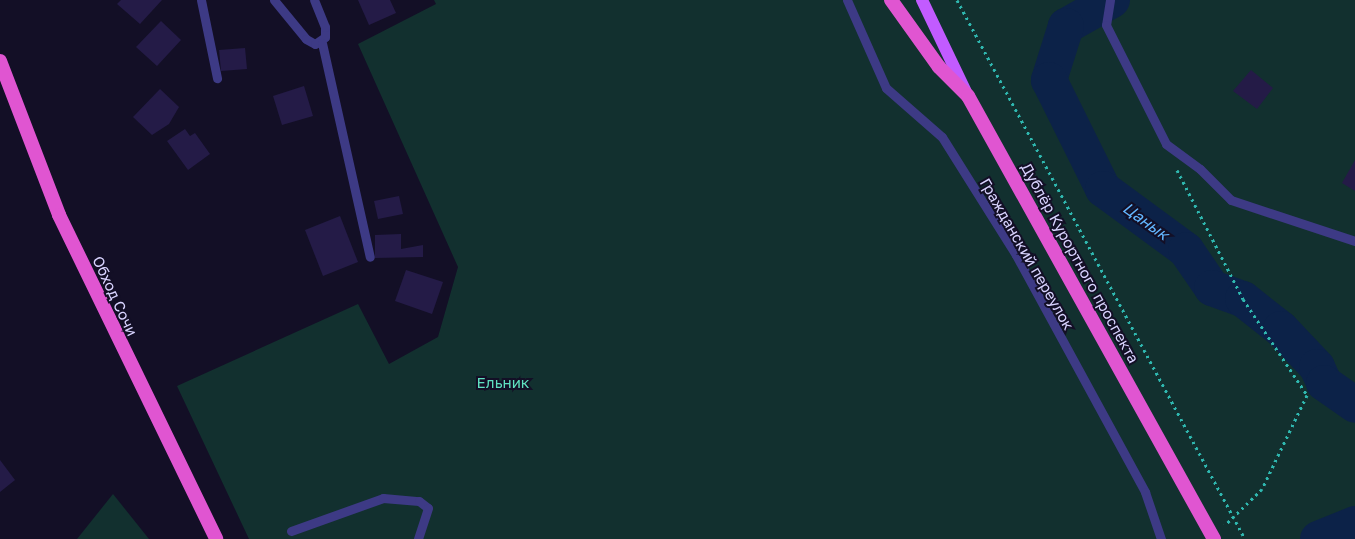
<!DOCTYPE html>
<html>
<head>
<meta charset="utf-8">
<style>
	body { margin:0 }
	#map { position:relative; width:1355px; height:539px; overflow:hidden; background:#130f26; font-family:"Golos Text",sans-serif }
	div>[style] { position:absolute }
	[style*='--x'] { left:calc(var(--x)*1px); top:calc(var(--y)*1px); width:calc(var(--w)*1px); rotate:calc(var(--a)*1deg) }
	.green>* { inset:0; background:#12302f }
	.river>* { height:36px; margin:-18px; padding:0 18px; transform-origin:18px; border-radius:18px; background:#0c2248 }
	.building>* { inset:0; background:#241b47 }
	.path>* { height:3px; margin-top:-1.5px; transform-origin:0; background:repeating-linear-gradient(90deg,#2fb8b0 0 2.5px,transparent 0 6.5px) }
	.service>* { height:9px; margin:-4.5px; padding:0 4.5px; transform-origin:4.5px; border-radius:4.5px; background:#3d3a85 }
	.primary>* { height:12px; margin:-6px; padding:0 6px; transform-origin:6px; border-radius:6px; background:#c25bff }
	.trunk>* { height:14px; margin:-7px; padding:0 7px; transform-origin:7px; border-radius:7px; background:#e055d1 }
	span { translate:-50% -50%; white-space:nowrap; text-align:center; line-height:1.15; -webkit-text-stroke:4px #130f26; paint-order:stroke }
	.street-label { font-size:15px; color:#d9d4ff }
	.park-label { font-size:15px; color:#5fe0c0 }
	.water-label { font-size:16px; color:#62b6ff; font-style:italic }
</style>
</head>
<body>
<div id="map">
	<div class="green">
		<i style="clip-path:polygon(434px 0,1355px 0,1355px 539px,249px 539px,177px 386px,358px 304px,389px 364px,438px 337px,458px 267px,358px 44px,436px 4px)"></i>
		<i style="clip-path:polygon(113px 494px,149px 539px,77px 539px)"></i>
	</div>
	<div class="river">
		<i style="--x:1112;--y:0;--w:53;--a:150.5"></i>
		<i style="--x:1066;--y:26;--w:57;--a:107.5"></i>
		<i style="--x:1049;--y:80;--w:122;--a:63.6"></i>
		<i style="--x:1103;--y:189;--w:103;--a:36.3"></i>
		<i style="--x:1186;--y:250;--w:46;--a:55.6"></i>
		<i style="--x:1212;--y:288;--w:33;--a:20"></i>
		<i style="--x:1243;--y:299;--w:48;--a:38.3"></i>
		<i style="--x:1281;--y:329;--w:52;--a:46.5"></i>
		<i style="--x:1317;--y:367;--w:17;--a:66"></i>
		<i style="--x:1324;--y:383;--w:38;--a:35"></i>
		<i style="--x:1318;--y:539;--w:40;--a:-22"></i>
	</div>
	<div class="building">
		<i style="clip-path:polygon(121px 0,162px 0,140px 24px,117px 4px)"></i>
		<i style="clip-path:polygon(358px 0,390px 0,396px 13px,369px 25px)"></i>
		<i style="clip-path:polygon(161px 21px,181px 40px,157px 66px,136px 47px)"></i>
		<i style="clip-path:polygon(245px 48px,247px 69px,221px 71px,219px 50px)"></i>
		<i style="clip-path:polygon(1251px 70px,1273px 88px,1257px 109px,1233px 91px)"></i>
		<i style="clip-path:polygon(304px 86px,313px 116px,282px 125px,273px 96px)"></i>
		<i style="clip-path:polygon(160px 89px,179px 107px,169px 124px,152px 135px,133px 117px)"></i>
		<i style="clip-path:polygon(185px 129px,190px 136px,195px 133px,210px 154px,188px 170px,167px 141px)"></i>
		<i style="clip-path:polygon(1355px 160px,1355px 191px,1342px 183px)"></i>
		<i style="clip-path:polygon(399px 196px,403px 214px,378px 219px,374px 201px)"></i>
		<i style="clip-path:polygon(340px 216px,358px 262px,323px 276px,305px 230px)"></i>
		<i style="clip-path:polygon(401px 234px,401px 249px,423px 245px,423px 257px,375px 258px,375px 235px)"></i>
		<i style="clip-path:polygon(406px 270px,443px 282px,432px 314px,395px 301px)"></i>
		<i style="clip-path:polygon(0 460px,15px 480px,0 492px)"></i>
	</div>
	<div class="path">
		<i style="--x:957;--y:0;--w:611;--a:61.88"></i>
		<i style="--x:1177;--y:170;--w:145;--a:62.9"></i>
		<i style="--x:1243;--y:299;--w:115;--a:56.3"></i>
		<i style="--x:1307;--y:395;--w:104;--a:115.6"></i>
		<i style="--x:1262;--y:489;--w:52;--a:135.8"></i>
	</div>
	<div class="service">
		<i style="--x:201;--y:0;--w:80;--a:78.4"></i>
		<i style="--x:274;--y:0;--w:50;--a:50.6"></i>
		<i style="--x:306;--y:39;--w:10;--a:29"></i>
		<i style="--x:315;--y:44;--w:12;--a:-35"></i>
		<i style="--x:325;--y:37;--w:10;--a:-90"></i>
		<i style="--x:325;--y:27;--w:29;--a:-112"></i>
		<i style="--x:847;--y:0;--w:96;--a:66.1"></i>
		<i style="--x:886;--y:88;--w:74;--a:41.2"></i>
		<i style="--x:942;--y:137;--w:139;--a:57.9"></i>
		<i style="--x:1016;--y:255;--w:270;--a:61.4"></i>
		<i style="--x:1145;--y:492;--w:50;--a:71.2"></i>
		<i style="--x:1110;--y:0;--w:25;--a:99"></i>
		<i style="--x:1106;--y:25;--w:133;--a:63.2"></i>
		<i style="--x:1166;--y:144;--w:42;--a:36.3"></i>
		<i style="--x:1200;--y:169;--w:44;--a:45"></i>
		<i style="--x:1231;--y:200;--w:131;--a:18.3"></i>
		<i style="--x:322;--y:43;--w:219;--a:77.4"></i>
		<i style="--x:291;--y:531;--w:98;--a:-19.7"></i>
		<i style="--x:383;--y:498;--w:36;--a:5"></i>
		<i style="--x:419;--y:501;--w:11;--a:38"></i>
		<i style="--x:428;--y:508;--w:33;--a:108"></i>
	</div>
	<div class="primary">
		<i style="--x:922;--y:0;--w:104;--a:64.4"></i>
	</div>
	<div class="trunk">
		<i style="--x:891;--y:0;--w:82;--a:54.4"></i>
		<i style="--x:939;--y:67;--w:41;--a:45"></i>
		<i style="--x:968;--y:96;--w:507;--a:60.96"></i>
		<i style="--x:0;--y:61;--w:165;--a:69"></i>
		<i style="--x:59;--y:215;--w:360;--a:64.1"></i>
	</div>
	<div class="street-label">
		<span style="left:1027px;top:254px;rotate:60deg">Гражданский переулок</span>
		<span style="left:1080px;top:263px;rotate:61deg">Дублёр Курортного проспекта</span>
		<span style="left:115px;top:296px;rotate:65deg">Обход Сочи</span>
	</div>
	<div class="park-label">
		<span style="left:503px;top:383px">Ельник</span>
	</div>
	<div class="water-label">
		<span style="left:1146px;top:221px;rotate:36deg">Цанык</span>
	</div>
</div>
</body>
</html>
